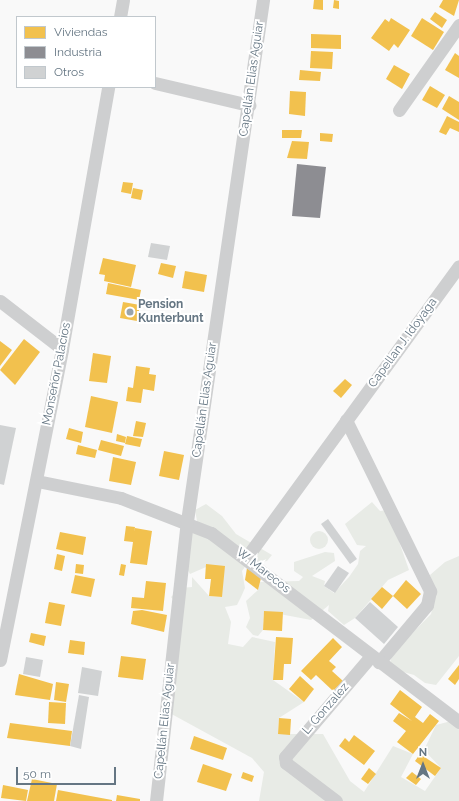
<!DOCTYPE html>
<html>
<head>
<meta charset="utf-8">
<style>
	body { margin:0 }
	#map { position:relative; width:459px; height:801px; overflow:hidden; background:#f9f9f9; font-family:Raleway,sans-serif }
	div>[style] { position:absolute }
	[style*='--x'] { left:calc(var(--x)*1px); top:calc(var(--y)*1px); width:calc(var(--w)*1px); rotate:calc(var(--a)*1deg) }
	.green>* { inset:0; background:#e8ebe6 }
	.round { border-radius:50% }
	.homes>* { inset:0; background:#f2c14e }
	.industry>* { inset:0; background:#8d8d92 }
	.building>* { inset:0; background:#d0d2d3 }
	.street>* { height:13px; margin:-6.5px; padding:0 6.5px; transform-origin:6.5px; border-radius:6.5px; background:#cecfd0 }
	.dots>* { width:11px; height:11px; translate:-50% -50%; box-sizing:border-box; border:2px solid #fff; border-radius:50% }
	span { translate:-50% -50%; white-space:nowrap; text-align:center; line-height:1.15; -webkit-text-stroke:4px #fff; paint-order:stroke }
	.street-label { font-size:12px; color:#657683 }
	.poi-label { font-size:12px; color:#657683; font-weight:700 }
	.left { translate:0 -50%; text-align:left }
	.legend { position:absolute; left:16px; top:16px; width:140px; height:72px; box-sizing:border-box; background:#fff; border:1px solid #c1c8cd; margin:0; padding:5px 7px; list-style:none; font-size:12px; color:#657683 }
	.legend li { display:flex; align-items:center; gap:8px; height:20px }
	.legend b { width:20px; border:1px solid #c1c8cd }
	.north { position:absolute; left:403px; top:745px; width:40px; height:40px; -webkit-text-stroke:3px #fff; paint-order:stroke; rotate:0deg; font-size:11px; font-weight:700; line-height:16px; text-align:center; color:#657683 }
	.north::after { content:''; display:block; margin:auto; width:14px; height:18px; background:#657683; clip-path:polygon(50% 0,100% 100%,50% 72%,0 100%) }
	.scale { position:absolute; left:16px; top:767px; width:100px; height:18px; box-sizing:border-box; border:2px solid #657683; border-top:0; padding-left:5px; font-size:12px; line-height:14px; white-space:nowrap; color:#657683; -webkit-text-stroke:3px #fff; paint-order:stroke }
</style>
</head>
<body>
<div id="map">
	<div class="green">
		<i style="clip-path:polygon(372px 502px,380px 511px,388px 510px,409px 570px,388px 580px,355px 618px,344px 625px,328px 611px,329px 605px,311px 620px,264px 611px,263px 630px,258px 636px,253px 635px,246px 627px,250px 618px,246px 601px,258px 590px,260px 582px,299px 581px,303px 577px,294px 571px,294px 562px,325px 552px,334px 553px,335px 561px,312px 576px,325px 581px,324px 586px,334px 593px,349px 577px,358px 564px,360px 551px,366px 546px,357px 545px,345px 524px)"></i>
		<i style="clip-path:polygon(206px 504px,222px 516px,236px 534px,272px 555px,267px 561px,247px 564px,242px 571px,245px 588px,241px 597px,237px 605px,225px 607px,231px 622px,228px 644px,243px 647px,252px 637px,275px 642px,273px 680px,304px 702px,279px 718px,278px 734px,323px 734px,350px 781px,364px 792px,393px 746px,413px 754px,401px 777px,425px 791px,441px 768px,424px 750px,436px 725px,455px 720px,459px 722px,459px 801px,259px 801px,264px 772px,252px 758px,166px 711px,178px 606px,171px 597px,180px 588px,192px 587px,192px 577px,209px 596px,221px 597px,206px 567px,190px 574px,185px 565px,187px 542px,197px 521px,195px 510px)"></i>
		<i class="round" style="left:310px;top:531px;width:18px;height:18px"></i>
		<i style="clip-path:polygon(459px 556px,459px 656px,436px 685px,425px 683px,414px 675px,396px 670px,390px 662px,393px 653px,431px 614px,434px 601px,430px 575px,445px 562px)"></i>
	</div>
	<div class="homes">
		<i style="clip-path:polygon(314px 0,323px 0,323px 10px,313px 9px)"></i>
		<i style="clip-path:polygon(334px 0,339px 1px,339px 9px,333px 8px)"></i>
		<i style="clip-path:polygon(443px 0,459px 0,454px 16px,439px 7px)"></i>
		<i style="clip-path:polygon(435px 12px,447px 20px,442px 28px,430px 19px)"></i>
		<i style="clip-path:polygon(391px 18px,410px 30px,398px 48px,394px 44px,389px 51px,371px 38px,385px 19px,389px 22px)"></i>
		<i style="clip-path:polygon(422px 18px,444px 32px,433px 50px,411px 36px)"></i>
		<i style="clip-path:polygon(311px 34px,341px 35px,341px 49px,311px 48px)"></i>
		<i style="clip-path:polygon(311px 51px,333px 52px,332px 69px,310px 68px)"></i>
		<i style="clip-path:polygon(455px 53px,459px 56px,459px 78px,445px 70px)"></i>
		<i style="clip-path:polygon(394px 65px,410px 74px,402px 89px,386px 79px)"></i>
		<i style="clip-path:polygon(300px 70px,321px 72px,320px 81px,299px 80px)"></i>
		<i style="clip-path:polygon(430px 86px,445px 95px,437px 108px,422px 100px)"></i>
		<i style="clip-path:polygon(290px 91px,306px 92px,305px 116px,289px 114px)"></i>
		<i style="clip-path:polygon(449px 96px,459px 102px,459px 120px,442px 109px)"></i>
		<i style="clip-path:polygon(447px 116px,459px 122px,459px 132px,450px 128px,446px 135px,439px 132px)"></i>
		<i style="clip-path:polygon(282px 130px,302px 130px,301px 138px,282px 138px)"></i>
		<i style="clip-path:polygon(320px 133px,333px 134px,332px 142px,320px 141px)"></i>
		<i style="clip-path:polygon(292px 141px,309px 142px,307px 159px,287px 158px)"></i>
		<i style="clip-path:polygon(123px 182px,133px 183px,131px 194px,121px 192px)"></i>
		<i style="clip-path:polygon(133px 188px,143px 190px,141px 200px,131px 198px)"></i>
		<i style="clip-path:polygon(103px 258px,136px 265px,131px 287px,104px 281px,105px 275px,99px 274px)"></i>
		<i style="clip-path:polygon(161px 263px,176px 266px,173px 278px,158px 274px)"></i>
		<i style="clip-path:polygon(185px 271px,207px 275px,204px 292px,182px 288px)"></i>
		<i style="clip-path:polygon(108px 283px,141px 290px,139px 300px,106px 294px)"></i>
		<i style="clip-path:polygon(123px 302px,140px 305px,137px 321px,120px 318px)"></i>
		<i style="clip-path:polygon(24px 339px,40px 352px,15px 385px,0 370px)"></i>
		<i style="clip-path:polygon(0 341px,12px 350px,0 366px)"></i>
		<i style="clip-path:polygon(93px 353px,111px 356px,107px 383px,89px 381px)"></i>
		<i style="clip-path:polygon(136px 366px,150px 368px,149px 374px,156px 375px,154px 391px,143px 389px,141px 403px,126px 401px,128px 387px,133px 388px)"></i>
		<i style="clip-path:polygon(345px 379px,352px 385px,341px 398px,333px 391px)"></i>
		<i style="clip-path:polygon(91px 396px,118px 402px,112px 433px,85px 427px)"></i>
		<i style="clip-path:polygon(136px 421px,146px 423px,143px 437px,133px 436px)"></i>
		<i style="clip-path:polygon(69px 428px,83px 432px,81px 443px,66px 439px)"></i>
		<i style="clip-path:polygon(117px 434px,126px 437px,125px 443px,116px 441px)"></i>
		<i style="clip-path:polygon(127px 436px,142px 439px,140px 447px,125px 444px)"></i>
		<i style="clip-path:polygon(101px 440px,124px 446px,121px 456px,98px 450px)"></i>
		<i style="clip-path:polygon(78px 445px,97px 450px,95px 458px,76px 454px)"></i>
		<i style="clip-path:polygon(164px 451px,184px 455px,179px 480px,159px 476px)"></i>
		<i style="clip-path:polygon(113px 457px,136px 462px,131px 485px,109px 481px)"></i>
		<i style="clip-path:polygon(126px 526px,135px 527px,134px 532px,135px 528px,152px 531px,147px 565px,130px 563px,133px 542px,124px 541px)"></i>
		<i style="clip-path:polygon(60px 532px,86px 537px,83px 555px,56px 549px)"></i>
		<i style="clip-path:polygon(57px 554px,65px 556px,62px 571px,54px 569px)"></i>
		<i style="clip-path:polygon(76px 564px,84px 565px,83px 574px,75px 573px)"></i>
		<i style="clip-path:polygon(121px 564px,126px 565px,124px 576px,119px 575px)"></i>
		<i style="clip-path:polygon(206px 564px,225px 566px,222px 597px,209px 596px,211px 579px,205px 579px)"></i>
		<i style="clip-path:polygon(247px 568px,261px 578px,258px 590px,245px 580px)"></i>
		<i style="clip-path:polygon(75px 575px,95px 579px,91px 597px,71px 593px)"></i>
		<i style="clip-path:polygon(406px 580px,421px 594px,407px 609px,393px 596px)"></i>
		<i style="clip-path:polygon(146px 581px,166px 583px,163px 611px,131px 608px,132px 597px,144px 598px)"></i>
		<i style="clip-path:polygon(382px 587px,393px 596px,382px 609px,371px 599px)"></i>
		<i style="clip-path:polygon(49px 602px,65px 605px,61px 626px,45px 623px)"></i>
		<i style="clip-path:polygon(142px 610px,167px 615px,164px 632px,131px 624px,133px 611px)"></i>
		<i style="clip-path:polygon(264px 611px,283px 612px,282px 631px,263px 630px)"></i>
		<i style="clip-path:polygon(31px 633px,46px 636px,44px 646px,29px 642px)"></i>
		<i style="clip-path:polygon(276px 637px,293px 638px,291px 664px,284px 664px,283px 680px,273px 680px)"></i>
		<i style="clip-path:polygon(333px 638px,342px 647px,329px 661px,336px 667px,332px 671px,343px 681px,333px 691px,316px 675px,311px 680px,301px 671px)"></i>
		<i style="clip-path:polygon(70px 640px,85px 642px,84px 655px,68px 653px)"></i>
		<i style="clip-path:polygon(121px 656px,146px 659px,143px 680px,118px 677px)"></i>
		<i style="clip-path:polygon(459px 665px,459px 679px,455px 685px,448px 679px)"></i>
		<i style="clip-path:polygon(19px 674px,53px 684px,50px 700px,15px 695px)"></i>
		<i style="clip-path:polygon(300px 676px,314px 689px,304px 702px,289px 689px)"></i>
		<i style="clip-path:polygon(56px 682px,69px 684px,66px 702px,54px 700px)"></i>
		<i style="clip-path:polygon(400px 690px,422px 707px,415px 717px,423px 723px,430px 714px,439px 721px,413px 754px,397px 742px,406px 731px,393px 721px,399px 713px,412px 721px,390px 704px)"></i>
		<i style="clip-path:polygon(49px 702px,66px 703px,65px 724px,48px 723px)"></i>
		<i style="clip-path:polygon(279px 718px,291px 719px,290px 735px,278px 734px)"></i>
		<i style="clip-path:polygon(10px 723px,72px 731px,70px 746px,7px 738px)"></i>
		<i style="clip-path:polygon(354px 735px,375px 751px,364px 765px,339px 746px,345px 738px,349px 742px)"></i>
		<i style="clip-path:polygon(194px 736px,227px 748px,223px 760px,190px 749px)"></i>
		<i style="clip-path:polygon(420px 754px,441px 768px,435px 776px,415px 761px)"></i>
		<i style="clip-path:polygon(203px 764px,232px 774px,226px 791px,197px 782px)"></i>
		<i style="clip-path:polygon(369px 768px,376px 774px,368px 784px,361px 779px)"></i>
		<i style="clip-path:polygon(243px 772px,254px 776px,252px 782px,241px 778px)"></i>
		<i style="clip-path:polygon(412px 772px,421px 779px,416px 785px,406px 778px)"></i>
		<i style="clip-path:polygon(32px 779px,57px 784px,54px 801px,27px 801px)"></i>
		<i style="clip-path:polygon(3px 785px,28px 790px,26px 801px,1px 798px)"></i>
		<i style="clip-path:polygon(58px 790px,112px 800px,112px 801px,56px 801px)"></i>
		<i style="clip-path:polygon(117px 795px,140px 799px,140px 801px,116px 801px)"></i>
	</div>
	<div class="industry">
		<i style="clip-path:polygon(297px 164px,326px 167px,320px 218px,292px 216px)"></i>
	</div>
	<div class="building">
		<i style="clip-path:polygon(151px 243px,170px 246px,167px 260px,148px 257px)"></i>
		<i style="clip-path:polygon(0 425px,16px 428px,4px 485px,0 484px)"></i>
		<i style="clip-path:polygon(328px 519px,357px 559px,350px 564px,321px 524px)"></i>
		<i style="clip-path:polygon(338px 566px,349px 573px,335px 593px,324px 586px)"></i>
		<i style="clip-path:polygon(370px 602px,398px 627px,384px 644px,355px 618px)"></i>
		<i style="clip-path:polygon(26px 657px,43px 660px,40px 677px,23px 674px)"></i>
		<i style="clip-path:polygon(82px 667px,102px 671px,98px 696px,78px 693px)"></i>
		<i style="clip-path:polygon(79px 695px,89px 697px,81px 749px,70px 746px)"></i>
	</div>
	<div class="street">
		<i style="--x:120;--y:17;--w:17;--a:-80"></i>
		<i style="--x:155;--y:83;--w:97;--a:13.2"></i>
		<i style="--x:399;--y:110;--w:104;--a:-54.8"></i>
		<i style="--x:0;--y:301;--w:78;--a:37.7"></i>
		<i style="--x:346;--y:420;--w:191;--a:63.8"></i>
		<i style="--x:430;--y:591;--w:14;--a:102"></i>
		<i style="--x:427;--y:605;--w:75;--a:130.1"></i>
		<i style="--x:37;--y:481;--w:86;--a:11.4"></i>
		<i style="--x:121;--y:498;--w:97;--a:21.3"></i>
		<i style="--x:211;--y:533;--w:312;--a:37.3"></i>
		<i style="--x:246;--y:558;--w:361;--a:-53.9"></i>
		<i style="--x:0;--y:660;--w:317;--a:-78.7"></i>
		<i style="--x:62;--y:349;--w:266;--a:-80"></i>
		<i style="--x:156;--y:801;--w:282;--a:-83.7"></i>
		<i style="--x:187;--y:521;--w:527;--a:-81.7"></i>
		<i style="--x:336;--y:801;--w:63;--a:-142.8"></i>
		<i style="--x:286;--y:763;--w:6;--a:-99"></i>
		<i style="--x:285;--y:757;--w:133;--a:-49.6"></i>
	</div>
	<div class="dots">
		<i style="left:130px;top:312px;background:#99a4ac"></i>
	</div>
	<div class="street-label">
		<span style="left:252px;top:79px;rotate:-82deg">Capellán Elias Aguiar</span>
		<span style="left:403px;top:343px;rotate:-54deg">Capellan J. Idoyaga</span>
		<span style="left:57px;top:374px;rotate:-79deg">Monseñor Palacios</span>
		<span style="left:205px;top:400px;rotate:-82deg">Capellán Elias Aguiar</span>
		<span style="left:263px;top:571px;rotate:38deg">W. Marecos</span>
		<span style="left:326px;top:709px;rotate:-49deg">L. Gonzalez</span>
		<span style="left:165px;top:721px;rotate:-84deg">Capellán Elias Aguiar</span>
	</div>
	<div class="poi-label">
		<span class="left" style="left:138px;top:312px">Pension<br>Kunterbunt</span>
	</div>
	<ul class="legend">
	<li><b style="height:11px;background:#f2c14e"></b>Viviendas</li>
	<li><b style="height:11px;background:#8d8d92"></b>Industria</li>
	<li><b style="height:11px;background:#d0d2d3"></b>Otros</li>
	</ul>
	<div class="north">N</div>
	<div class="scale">50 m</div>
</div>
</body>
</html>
